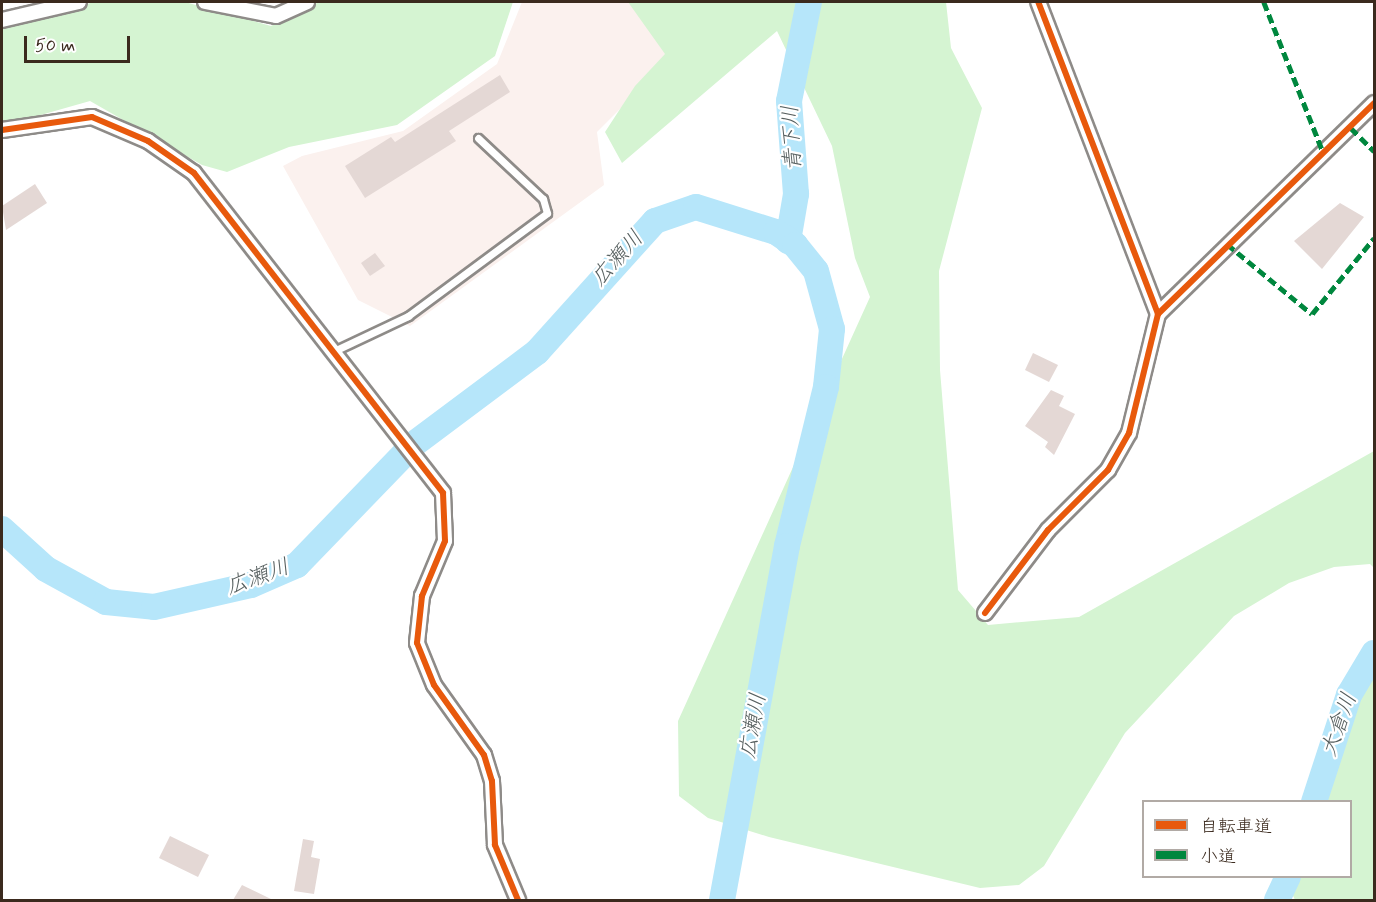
<!DOCTYPE html>
<html>
<head>
<meta charset="utf-8">
<style>
	body { margin:0 }
	#map { position:relative; width:1376px; height:902px; overflow:hidden; background:#fff; font-family:Mynerve,"Klee One",sans-serif }
	div>[style] { position:absolute }
	[style*='--x'] { left:calc(var(--x)*1px); top:calc(var(--y)*1px); width:calc(var(--w)*1px); rotate:calc(var(--a)*1deg) }
	.built>* { inset:0; background:#fbf1ee }
	.green>* { inset:0; background:#d5f4d2 }
	.river>* { height:26px; margin:-13px; padding:0 13px; transform-origin:13px; border-radius:13px; background:#b6e6fa }
	.building>* { inset:0; background:#e4d8d5 }
	.roads { filter:drop-shadow(2px 0 #8e8b88) drop-shadow(-2px 0 #8e8b88) drop-shadow(0 2px #8e8b88) drop-shadow(0 -2px #8e8b88) }
	.service>* { height:7px; margin:-3.5px; padding:0 3.5px; transform-origin:3.5px; border-radius:3.5px; background:#fff }
	.minor>* { height:14px; margin:-7px; padding:0 7px; transform-origin:7px; border-radius:7px; background:#fff }
	.quiet>* { height:4.5px; margin-top:-2.25px; transform-origin:0; background:repeating-linear-gradient(90deg,#00873e 0 9px,transparent 0 13.5px) }
	.cycleway>* { height:6px; margin:-3px; padding:0 3px; transform-origin:3px; border-radius:3px; background:#e8590c }
	span { translate:-50% -50%; white-space:nowrap; text-align:center; line-height:1.15; -webkit-text-stroke:4.5px #fff; paint-order:stroke }
	.water-label { font-size:22px; color:#565f5f; font-style:italic }
	.frame { position:absolute; inset:0; border:3px solid #3b2a1e; pointer-events:none }
	.legend { position:absolute; left:1142px; top:800px; width:210px; height:78px; box-sizing:border-box; background:#fff; border:2px solid #b1aaa5; margin:0; padding:8px 10px; list-style:none; font-size:18px; color:#3b2a1e }
	.legend li { display:flex; align-items:center; gap:12px; height:30px }
	.legend b { width:30px; border:2px solid #b1aaa5 }
	.scale { position:absolute; left:24px; top:36px; width:106px; height:27px; box-sizing:border-box; border:3px solid #3b2a1e; border-top:0; padding-left:8px; font-size:18px; line-height:21px; white-space:nowrap; color:#3b2a1e; -webkit-text-stroke:4px #fff; paint-order:stroke }
</style>
</head>
<body>
<div id="map">
	<div class="built">
		<i style="clip-path:polygon(522px 2px,749px 2px,672px 57px,597px 132px,604px 185px,410px 326px,358px 300px,283px 166px,302px 156px,403px 131px,497px 64px)"></i>
	</div>
	<div class="green">
		<i style="clip-path:polygon(94px 2px,185px 2px,271px 26px,319px 2px,513px 2px,495px 56px,397px 125px,289px 147px,227px 172px,202px 165px,90px 101px,2px 126px,2px 27px)"></i>
		<i style="clip-path:polygon(628px 2px,946px 2px,951px 48px,982px 108px,939px 271px,940px 370px,958px 590px,988px 625px,1079px 617px,1374px 451px,1374px 568px,1370px 564px,1334px 567px,1289px 583px,1234px 616px,1125px 733px,1044px 866px,1019px 885px,980px 888px,769px 837px,708px 818px,679px 796px,678px 721px,870px 297px,855px 258px,832px 146px,777px 31px,622px 163px,605px 132px,635px 86px,665px 54px)"></i>
		<i style="clip-path:polygon(1374px 649px,1374px 900px,1295px 900px,1284px 877px,1350px 876px,1350px 802px,1302px 801px)"></i>
	</div>
	<div class="river">
		<i style="--x:788;--y:241;--w:48;--a:-80.3"></i>
		<i style="--x:796;--y:194;--w:93;--a:-94.3"></i>
		<i style="--x:789;--y:101;--w:101;--a:-78.6"></i>
		<i style="--x:2;--y:529;--w:59;--a:42.3"></i>
		<i style="--x:46;--y:569;--w:68;--a:28.8"></i>
		<i style="--x:106;--y:602;--w:48;--a:5.9"></i>
		<i style="--x:154;--y:607;--w:99;--a:-12.8"></i>
		<i style="--x:251;--y:585;--w:50;--a:-23.5"></i>
		<i style="--x:297;--y:565;--w:168;--a:-46"></i>
		<i style="--x:414;--y:444;--w:154;--a:-36.8"></i>
		<i style="--x:537;--y:352;--w:176;--a:-48"></i>
		<i style="--x:655;--y:221;--w:43;--a:-18.9"></i>
		<i style="--x:696;--y:207;--w:84;--a:17.4"></i>
		<i style="--x:776;--y:232;--w:23;--a:34"></i>
		<i style="--x:795;--y:245;--w:33;--a:51"></i>
		<i style="--x:816;--y:271;--w:60;--a:74.6"></i>
		<i style="--x:832;--y:329;--w:58;--a:95.9"></i>
		<i style="--x:826;--y:387;--w:164;--a:103.8"></i>
		<i style="--x:787;--y:546;--w:360;--a:100.4"></i>
		<i style="--x:1314;--y:802;--w:113;--a:-71.9"></i>
		<i style="--x:1349;--y:695;--w:49;--a:-59.2"></i>
		<i style="--x:1277;--y:900;--w:26;--a:-65"></i>
	</div>
	<div class="building">
		<i style="clip-path:polygon(500px 75px,510px 92px,449px 131px,456px 141px,365px 198px,345px 166px,391px 137px,395px 142px)"></i>
		<i style="clip-path:polygon(35px 184px,47px 203px,6px 230px,2px 206px)"></i>
		<i style="clip-path:polygon(1340px 203px,1364px 217px,1322px 269px,1294px 241px)"></i>
		<i style="clip-path:polygon(375px 253px,385px 266px,370px 276px,361px 263px)"></i>
		<i style="clip-path:polygon(1033px 353px,1058px 365px,1049px 382px,1025px 370px)"></i>
		<i style="clip-path:polygon(1051px 390px,1064px 396px,1059px 406px,1075px 414px,1054px 455px,1045px 447px,1048px 442px,1025px 426px)"></i>
		<i style="clip-path:polygon(170px 836px,209px 855px,198px 877px,159px 858px)"></i>
		<i style="clip-path:polygon(303px 839px,314px 841px,311px 857px,320px 859px,314px 894px,294px 891px)"></i>
		<i style="clip-path:polygon(242px 885px,273px 900px,233px 900px)"></i>
	</div>
	<div class="roads">
		<div class="service">
			<i style="--x:334;--y:351;--w:82;--a:-25.3"></i>
			<i style="--x:408;--y:316;--w:173;--a:-36.5"></i>
			<i style="--x:547;--y:213;--w:15;--a:-106"></i>
			<i style="--x:543;--y:199;--w:89;--a:-136.8"></i>
		</div>
		<div class="minor">
			<i style="--x:205;--y:2;--w:72;--a:11.2"></i>
			<i style="--x:276;--y:16;--w:34;--a:-24"></i>
			<i style="--x:2;--y:20;--w:79;--a:-13.2"></i>
			<i style="--x:2;--y:130;--w:91;--a:-8.2"></i>
			<i style="--x:92;--y:117;--w:61;--a:23.2"></i>
			<i style="--x:148;--y:141;--w:56;--a:34.8"></i>
			<i style="--x:194;--y:173;--w:405;--a:52.1"></i>
			<i style="--x:443;--y:493;--w:48;--a:87.6"></i>
			<i style="--x:445;--y:541;--w:60;--a:112.7"></i>
			<i style="--x:422;--y:596;--w:47;--a:96.1"></i>
			<i style="--x:417;--y:643;--w:45;--a:68"></i>
			<i style="--x:434;--y:685;--w:86;--a:54.5"></i>
			<i style="--x:484;--y:755;--w:27;--a:73"></i>
			<i style="--x:492;--y:781;--w:64;--a:87.3"></i>
			<i style="--x:495;--y:845;--w:60;--a:67.3"></i>
			<i style="--x:1158;--y:314;--w:302;--a:-44.3"></i>
			<i style="--x:985;--y:613;--w:104;--a:-52.8"></i>
			<i style="--x:1048;--y:530;--w:85;--a:-45"></i>
			<i style="--x:1108;--y:470;--w:43;--a:-60.4"></i>
			<i style="--x:1129;--y:433;--w:122;--a:-76.3"></i>
			<i style="--x:1158;--y:314;--w:334;--a:-111"></i>
		</div>
	</div>
	<div class="quiet">
		<i style="--x:1264;--y:2;--w:163;--a:68.5"></i>
		<i style="--x:1351;--y:128;--w:33;--a:45"></i>
		<i style="--x:1227;--y:244;--w:110;--a:39.5"></i>
		<i style="--x:1312;--y:314;--w:98;--a:-50.8"></i>
	</div>
	<div class="cycleway">
		<i style="--x:2;--y:130;--w:91;--a:-8.2"></i>
		<i style="--x:92;--y:117;--w:61;--a:23.2"></i>
		<i style="--x:148;--y:141;--w:56;--a:34.8"></i>
		<i style="--x:194;--y:173;--w:405;--a:52.1"></i>
		<i style="--x:443;--y:493;--w:48;--a:87.6"></i>
		<i style="--x:445;--y:541;--w:60;--a:112.7"></i>
		<i style="--x:422;--y:596;--w:47;--a:96.1"></i>
		<i style="--x:417;--y:643;--w:45;--a:68"></i>
		<i style="--x:434;--y:685;--w:86;--a:54.5"></i>
		<i style="--x:484;--y:755;--w:27;--a:73"></i>
		<i style="--x:492;--y:781;--w:64;--a:87.3"></i>
		<i style="--x:495;--y:845;--w:60;--a:67.3"></i>
		<i style="--x:1158;--y:314;--w:302;--a:-44.3"></i>
		<i style="--x:985;--y:613;--w:104;--a:-52.8"></i>
		<i style="--x:1048;--y:530;--w:85;--a:-45"></i>
		<i style="--x:1108;--y:470;--w:43;--a:-60.4"></i>
		<i style="--x:1129;--y:433;--w:122;--a:-76.3"></i>
		<i style="--x:1158;--y:314;--w:334;--a:-111"></i>
	</div>
	<div class="water-label">
		<span style="left:793px;top:138px;rotate:-93deg">青下川</span>
		<span style="left:618px;top:259px;rotate:-48deg">広瀬川</span>
		<span style="left:258px;top:578px;rotate:-20deg">広瀬川</span>
		<span style="left:1340px;top:725px;rotate:-70deg">大倉川</span>
		<span style="left:754px;top:726px;rotate:-80deg">広瀬川</span>
	</div>
	<div class="frame"></div>
	<ul class="legend">
	<li><b style="height:8px;background:#e8590c"></b>自転車道</li>
	<li><b style="height:8px;background:#00873e"></b>小道</li>
	</ul>
	<div class="scale">50 m</div>
</div>
</body>
</html>
